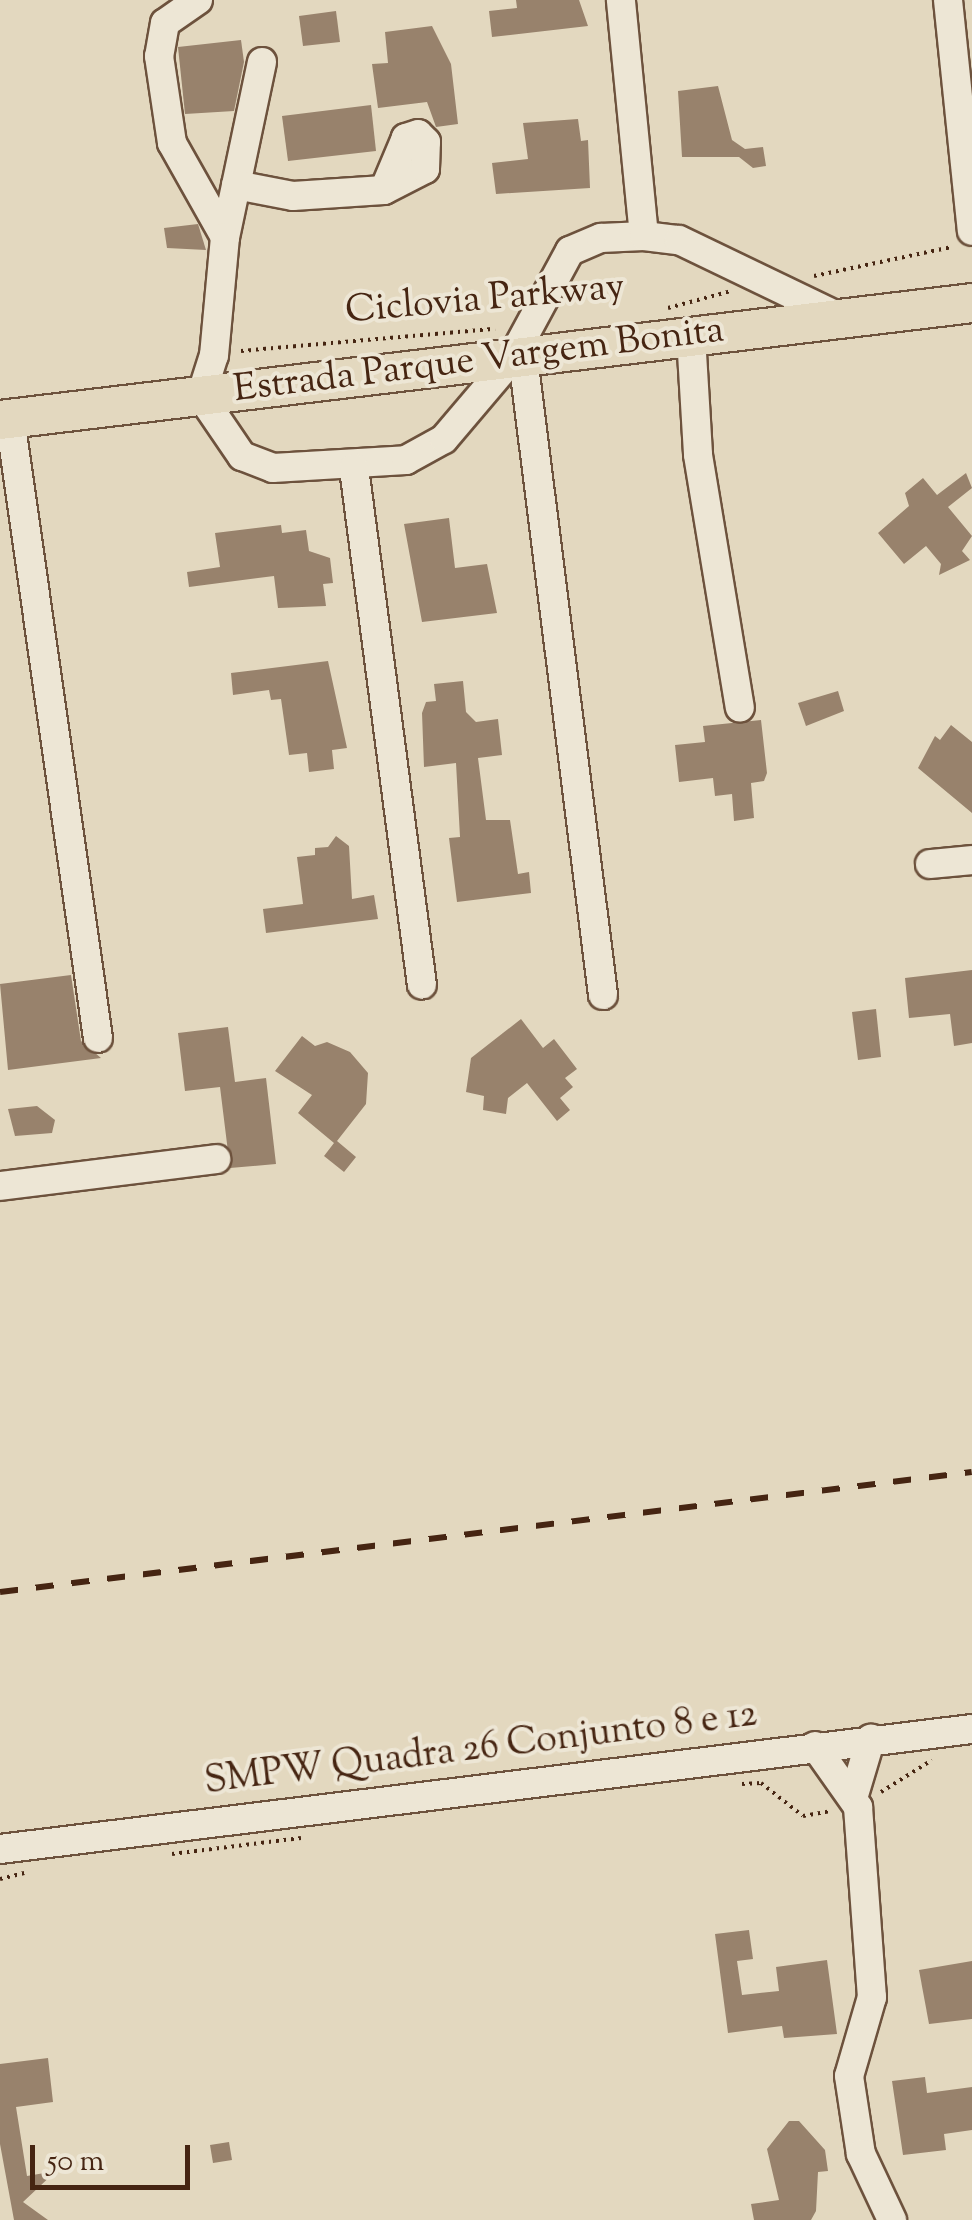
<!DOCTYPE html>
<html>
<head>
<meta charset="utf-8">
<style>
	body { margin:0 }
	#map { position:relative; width:972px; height:2220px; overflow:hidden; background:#e3d8bf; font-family:"Sorts Mill Goudy",serif }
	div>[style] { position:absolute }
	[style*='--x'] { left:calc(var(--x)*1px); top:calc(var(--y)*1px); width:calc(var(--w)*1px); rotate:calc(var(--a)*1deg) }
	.building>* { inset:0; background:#98826c }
	.path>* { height:4px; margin-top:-2px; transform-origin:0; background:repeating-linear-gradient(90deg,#462512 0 2.5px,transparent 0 7.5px) }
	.roads { filter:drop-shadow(2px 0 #6d523d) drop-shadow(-2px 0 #6d523d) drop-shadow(0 2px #6d523d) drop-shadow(0 -2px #6d523d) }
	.minor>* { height:28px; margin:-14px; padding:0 14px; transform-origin:14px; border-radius:14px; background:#ede6d5 }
	.major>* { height:38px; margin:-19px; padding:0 19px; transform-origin:19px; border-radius:19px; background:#e3d8bf }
	.rail>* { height:6px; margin-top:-3px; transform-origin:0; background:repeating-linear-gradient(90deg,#462512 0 18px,transparent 0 36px) }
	span { translate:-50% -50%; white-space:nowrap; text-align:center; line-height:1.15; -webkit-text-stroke:8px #ede6d5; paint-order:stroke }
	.street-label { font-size:38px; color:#462512 }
	.scale { position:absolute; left:30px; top:2145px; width:160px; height:45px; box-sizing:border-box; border:5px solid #462512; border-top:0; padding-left:12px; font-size:30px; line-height:35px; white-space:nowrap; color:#462512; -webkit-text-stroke:8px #ede6d5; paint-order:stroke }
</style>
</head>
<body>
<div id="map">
	<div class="building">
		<i style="clip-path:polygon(516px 0,579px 0,588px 26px,492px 37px,489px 11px,517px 8px)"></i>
		<i style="clip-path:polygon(336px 11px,340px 42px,303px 46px,299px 16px)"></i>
		<i style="clip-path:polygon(432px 26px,451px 64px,458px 124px,436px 127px,427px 102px,378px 108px,372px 64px,388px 63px,385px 32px)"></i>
		<i style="clip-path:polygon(241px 40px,244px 62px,234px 111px,185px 114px,178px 47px)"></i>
		<i style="clip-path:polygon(718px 86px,732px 140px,745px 149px,763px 147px,766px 166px,753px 168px,739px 157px,682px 157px,678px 91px)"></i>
		<i style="clip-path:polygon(371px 105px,376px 151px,288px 161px,282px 116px)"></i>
		<i style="clip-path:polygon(578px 119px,581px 141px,588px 140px,590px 188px,496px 194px,492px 163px,528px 159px,523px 123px)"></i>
		<i style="clip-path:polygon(198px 224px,206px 250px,167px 248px,164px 228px)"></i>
		<i style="clip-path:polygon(966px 473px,972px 488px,948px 507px,972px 536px,962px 551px,970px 560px,939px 575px,941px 564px,926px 546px,904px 564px,878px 533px,909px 506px,905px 493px,923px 478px,937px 495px)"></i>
		<i style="clip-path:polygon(449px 518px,455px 568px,487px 564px,497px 613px,422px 622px,404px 524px)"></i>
		<i style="clip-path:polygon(281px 525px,282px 533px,306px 530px,309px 551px,330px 558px,333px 583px,323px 584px,326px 606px,278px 608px,274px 576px,189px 587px,187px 572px,220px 567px,215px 533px)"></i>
		<i style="clip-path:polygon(328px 661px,347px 748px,332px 750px,334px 769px,309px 772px,307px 753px,289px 755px,281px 699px,271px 700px,269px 690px,233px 695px,231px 673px)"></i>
		<i style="clip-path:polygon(463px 681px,466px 712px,476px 722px,498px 719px,502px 755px,478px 758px,486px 820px,510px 820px,518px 874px,529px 872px,531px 893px,457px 902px,449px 838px,460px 837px,456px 763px,424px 767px,422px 713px,426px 702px,436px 701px,434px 684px)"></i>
		<i style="clip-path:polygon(838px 691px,844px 711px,806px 726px,798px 703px)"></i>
		<i style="clip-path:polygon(761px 720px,767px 773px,764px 781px,751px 783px,754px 818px,734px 821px,732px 794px,715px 796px,713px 778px,679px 782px,675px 745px,705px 742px,703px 726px)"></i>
		<i style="clip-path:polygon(951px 725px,972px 742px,972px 813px,918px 768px,935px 736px,940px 740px)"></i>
		<i style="clip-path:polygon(336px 836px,349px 846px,352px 899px,374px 895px,378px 919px,266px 933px,263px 909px,303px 904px,297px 857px,315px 855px,315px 848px,328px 847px)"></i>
		<i style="clip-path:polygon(972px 970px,972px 1043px,954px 1046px,950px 1014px,909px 1018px,905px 978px)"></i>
		<i style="clip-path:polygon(71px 975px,81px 1041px,101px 1058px,8px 1070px,0 984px)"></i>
		<i style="clip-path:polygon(876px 1009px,881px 1057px,858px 1060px,852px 1012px)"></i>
		<i style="clip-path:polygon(521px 1019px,543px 1048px,554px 1039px,577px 1069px,565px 1078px,573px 1087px,560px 1098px,570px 1110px,557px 1121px,527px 1083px,508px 1098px,506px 1114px,483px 1110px,484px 1096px,466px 1092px,471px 1058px)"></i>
		<i style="clip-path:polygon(228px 1027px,235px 1082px,266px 1078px,276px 1164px,230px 1168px,220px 1087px,185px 1091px,178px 1033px)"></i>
		<i style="clip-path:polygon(302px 1036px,315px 1046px,327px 1042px,350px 1052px,368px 1073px,366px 1104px,337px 1141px,356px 1157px,344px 1172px,324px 1156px,334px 1143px,298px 1113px,312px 1095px,275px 1071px)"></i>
		<i style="clip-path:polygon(37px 1106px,55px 1120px,52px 1133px,15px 1136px,8px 1109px)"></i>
		<i style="clip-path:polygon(749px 1930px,753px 1959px,737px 1961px,742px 1995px,779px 1991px,776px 1967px,827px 1960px,837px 2034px,784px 2038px,782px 2026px,728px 2033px,715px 1934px)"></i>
		<i style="clip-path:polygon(972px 1961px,972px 2019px,929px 2024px,919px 1970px)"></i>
		<i style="clip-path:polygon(48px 2058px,53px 2102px,16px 2107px,27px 2176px,56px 2171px,23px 2202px,48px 2220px,14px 2220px,0 2144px,0 2064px)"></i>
		<i style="clip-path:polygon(925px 2077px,927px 2093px,972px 2087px,972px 2130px,944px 2134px,946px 2150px,903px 2155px,892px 2081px)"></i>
		<i style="clip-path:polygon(789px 2121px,799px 2121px,825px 2150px,828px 2171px,818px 2172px,816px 2211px,811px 2220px,754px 2220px,751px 2204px,779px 2200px,767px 2149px)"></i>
		<i style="clip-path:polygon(229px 2142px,232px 2160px,213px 2163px,210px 2145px)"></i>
	</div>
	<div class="path">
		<i style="--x:814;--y:276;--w:141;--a:-11.9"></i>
		<i style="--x:668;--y:308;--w:65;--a:-15.1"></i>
		<i style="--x:241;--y:351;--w:255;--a:-5"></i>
		<i style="--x:742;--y:1784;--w:19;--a:-3"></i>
		<i style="--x:761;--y:1783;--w:53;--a:38.2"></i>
		<i style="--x:803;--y:1816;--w:28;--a:-10"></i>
		<i style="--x:881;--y:1792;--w:60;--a:-32.1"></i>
		<i style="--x:172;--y:1854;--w:130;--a:-7.1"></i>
		<i style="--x:0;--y:1879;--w:25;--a:-14"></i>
	</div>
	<div class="roads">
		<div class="minor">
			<i style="--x:198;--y:0;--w:40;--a:145.1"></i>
			<i style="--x:165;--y:23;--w:34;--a:100"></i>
			<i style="--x:159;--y:56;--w:88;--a:81.5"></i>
			<i style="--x:172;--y:143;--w:108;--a:60.6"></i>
			<i style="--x:948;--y:0;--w:232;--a:84.1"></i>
			<i style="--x:262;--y:62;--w:179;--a:101.9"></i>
			<i style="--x:225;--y:237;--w:119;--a:95.3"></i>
			<i style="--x:214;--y:355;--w:43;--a:107.6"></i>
			<i style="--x:201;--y:396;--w:73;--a:55.7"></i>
			<i style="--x:242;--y:456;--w:33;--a:21"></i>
			<i style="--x:273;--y:468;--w:133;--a:-3.4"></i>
			<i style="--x:406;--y:460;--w:43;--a:-28.9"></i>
			<i style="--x:444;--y:439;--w:104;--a:-49.7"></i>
			<i style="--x:511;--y:360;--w:124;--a:-61.6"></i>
			<i style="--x:570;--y:251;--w:34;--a:-23"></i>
			<i style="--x:601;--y:238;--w:43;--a:-2.7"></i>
			<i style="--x:644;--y:236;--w:237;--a:-95.6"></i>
			<i style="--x:236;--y:185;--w:58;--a:10.9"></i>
			<i style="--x:293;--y:196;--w:91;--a:-3.8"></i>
			<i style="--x:384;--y:190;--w:46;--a:-27.1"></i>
			<i style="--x:425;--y:169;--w:27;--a:-88"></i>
			<i style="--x:426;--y:142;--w:11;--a:-135"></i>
			<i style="--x:418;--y:134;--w:13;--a:162"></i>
			<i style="--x:406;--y:138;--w:56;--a:112.9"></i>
			<i style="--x:644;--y:236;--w:35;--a:7"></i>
			<i style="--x:679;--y:240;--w:175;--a:25.7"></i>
			<i style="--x:691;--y:336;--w:119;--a:86.6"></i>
			<i style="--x:698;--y:455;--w:256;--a:80.6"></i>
			<i style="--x:523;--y:358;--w:642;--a:82.84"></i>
			<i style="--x:10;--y:419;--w:625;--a:81.91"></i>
			<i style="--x:354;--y:468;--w:521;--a:82.51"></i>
			<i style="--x:930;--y:864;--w:42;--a:-5.4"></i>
			<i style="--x:0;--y:1186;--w:218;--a:-7.1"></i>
			<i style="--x:815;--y:1746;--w:75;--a:54.8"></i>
			<i style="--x:858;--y:1807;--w:191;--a:85.8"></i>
			<i style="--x:872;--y:1997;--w:82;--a:106.2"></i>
			<i style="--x:849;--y:2076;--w:79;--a:81.3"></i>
			<i style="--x:861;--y:2154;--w:73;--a:64.8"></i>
			<i style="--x:854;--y:1795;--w:59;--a:-73.4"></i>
			<i style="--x:0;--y:1849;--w:979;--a:-7.04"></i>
		</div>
		<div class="major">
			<i style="--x:0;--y:420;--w:979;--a:-6.86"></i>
		</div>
	</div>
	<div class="rail">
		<i style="--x:0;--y:1592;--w:979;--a:-7.04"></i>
	</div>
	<div class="street-label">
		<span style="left:485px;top:301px;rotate:-5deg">Ciclovia Parkway</span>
		<span style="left:479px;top:362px;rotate:-7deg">Estrada Parque Vargem Bonita</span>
		<span style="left:481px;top:1750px;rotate:-7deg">SMPW Quadra 26 Conjunto 8 e 12</span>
	</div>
	<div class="scale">50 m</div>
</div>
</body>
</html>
